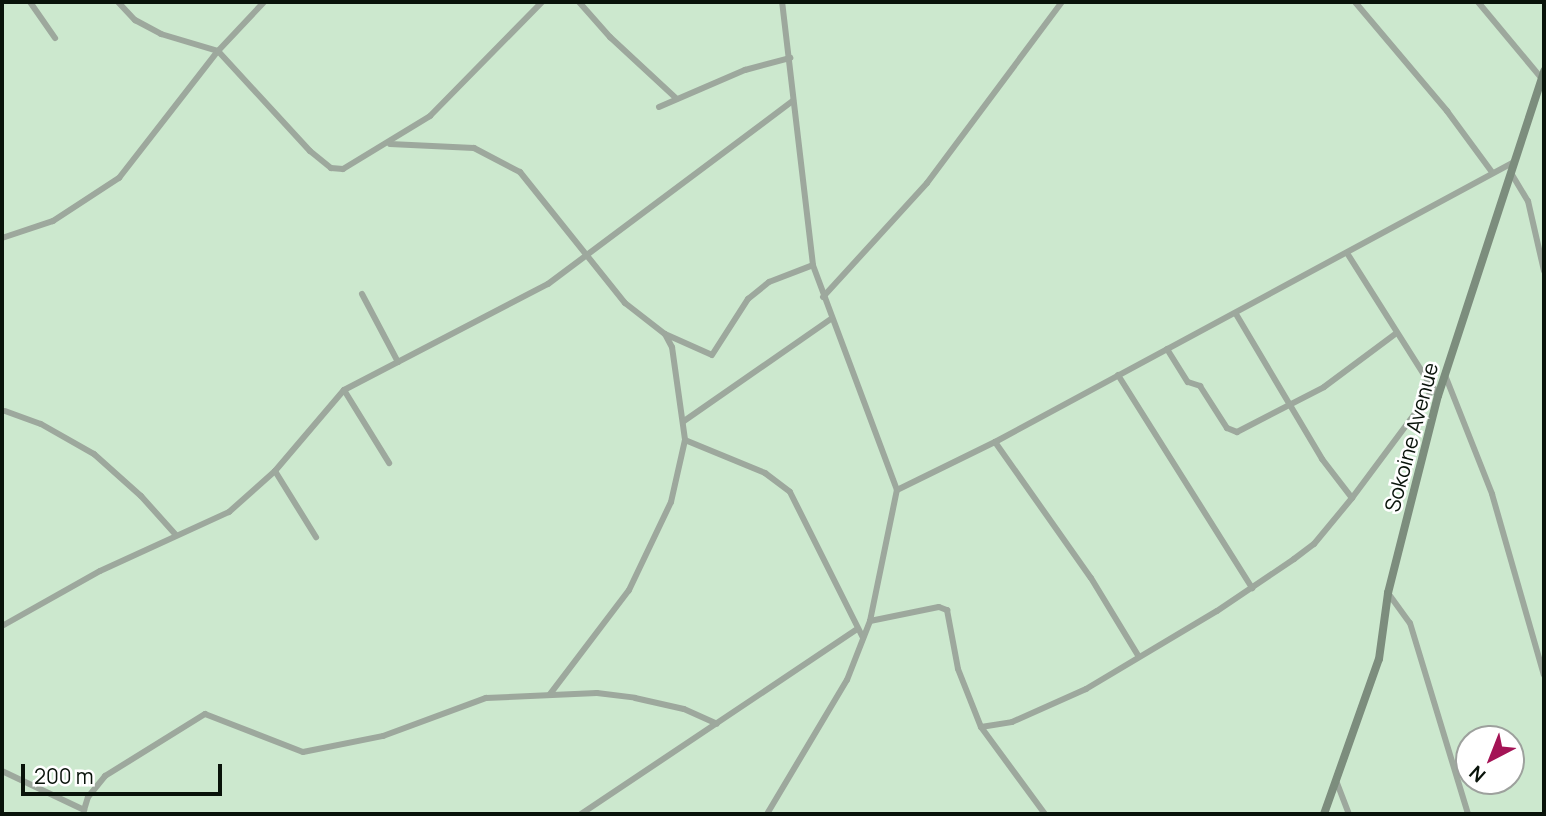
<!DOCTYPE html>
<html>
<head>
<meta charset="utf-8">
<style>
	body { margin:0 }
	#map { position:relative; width:1546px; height:816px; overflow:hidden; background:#cce8ce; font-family:Manrope,sans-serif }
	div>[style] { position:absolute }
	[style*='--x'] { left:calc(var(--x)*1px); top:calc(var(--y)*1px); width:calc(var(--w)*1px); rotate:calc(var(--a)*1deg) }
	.street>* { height:6px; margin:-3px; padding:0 3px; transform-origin:3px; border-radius:3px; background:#9da89d }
	.secondary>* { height:8px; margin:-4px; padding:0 4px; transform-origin:4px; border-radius:4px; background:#7c8d7d }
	span { translate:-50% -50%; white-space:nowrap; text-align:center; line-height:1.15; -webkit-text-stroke:5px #fff; paint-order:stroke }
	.street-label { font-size:21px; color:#09130a }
	.frame { position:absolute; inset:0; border:4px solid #09130a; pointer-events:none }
	.north { position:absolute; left:1455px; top:725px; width:70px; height:70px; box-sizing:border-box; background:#fff; border:2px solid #9da19d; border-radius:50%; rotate:222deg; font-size:19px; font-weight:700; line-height:28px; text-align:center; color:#09130a }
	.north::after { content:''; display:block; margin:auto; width:24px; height:32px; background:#a41456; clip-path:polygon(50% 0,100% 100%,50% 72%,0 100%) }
	.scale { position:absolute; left:21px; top:764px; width:201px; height:32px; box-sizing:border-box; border:4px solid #09130a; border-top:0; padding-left:9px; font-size:21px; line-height:24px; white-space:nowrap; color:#09130a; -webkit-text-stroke:5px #fff; paint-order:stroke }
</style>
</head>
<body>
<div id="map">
	<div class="street">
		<i style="--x:30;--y:2;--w:44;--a:55.2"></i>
		<i style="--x:118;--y:2;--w:25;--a:47"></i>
		<i style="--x:135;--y:20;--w:30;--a:28"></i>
		<i style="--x:161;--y:34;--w:59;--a:16.6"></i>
		<i style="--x:218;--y:51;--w:136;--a:47.4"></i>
		<i style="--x:310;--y:151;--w:27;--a:39"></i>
		<i style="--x:331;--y:168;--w:12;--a:5"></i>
		<i style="--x:343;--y:169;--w:102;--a:-31.3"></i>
		<i style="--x:430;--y:116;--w:160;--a:-45.5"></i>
		<i style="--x:579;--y:2;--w:47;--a:48.5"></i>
		<i style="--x:610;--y:37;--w:91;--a:42.8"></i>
		<i style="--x:1355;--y:2;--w:143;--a:49.8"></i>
		<i style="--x:1447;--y:111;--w:76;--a:53.6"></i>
		<i style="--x:1478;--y:2;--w:102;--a:50.2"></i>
		<i style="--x:659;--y:107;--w:94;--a:-23.3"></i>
		<i style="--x:745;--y:70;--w:47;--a:-14.9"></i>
		<i style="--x:390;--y:144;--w:84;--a:2.7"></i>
		<i style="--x:474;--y:148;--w:52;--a:27.6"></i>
		<i style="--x:520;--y:172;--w:168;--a:51.3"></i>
		<i style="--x:625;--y:303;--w:51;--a:37.8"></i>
		<i style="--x:665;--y:334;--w:15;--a:62"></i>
		<i style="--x:672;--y:347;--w:94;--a:82"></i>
		<i style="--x:685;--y:440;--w:64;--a:102.7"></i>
		<i style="--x:671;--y:502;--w:98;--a:115.5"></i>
		<i style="--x:629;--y:590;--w:131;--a:127.2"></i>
		<i style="--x:1511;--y:173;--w:33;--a:59"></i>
		<i style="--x:1528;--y:201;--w:72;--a:77.1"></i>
		<i style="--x:2;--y:238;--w:54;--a:-18.4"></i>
		<i style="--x:53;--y:221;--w:79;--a:-33.1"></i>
		<i style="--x:119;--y:178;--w:161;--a:-52.1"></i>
		<i style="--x:218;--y:51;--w:67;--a:-46.8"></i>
		<i style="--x:1347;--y:253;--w:165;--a:57.7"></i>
		<i style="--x:362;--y:294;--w:77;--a:62.1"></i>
		<i style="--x:823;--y:297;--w:154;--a:-47.6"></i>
		<i style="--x:927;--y:183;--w:226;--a:-53.3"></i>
		<i style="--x:1236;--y:314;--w:169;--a:59.3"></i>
		<i style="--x:1322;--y:459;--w:49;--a:52.4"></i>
		<i style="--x:665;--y:334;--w:51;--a:24.1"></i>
		<i style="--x:712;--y:355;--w:67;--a:-57.3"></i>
		<i style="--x:748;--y:299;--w:27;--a:-39"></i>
		<i style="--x:769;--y:282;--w:47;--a:-21.1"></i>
		<i style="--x:1167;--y:349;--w:39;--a:58"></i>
		<i style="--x:1188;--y:382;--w:13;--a:18"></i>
		<i style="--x:1200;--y:386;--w:50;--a:57.3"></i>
		<i style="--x:1227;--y:428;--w:11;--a:22"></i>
		<i style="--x:1237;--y:432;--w:98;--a:-27.3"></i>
		<i style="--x:1324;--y:387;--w:89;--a:-36.7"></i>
		<i style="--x:1118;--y:375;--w:252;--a:57.8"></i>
		<i style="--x:1445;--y:375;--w:128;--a:68.4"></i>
		<i style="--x:1492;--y:494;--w:188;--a:74"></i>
		<i style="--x:344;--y:390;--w:86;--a:58.3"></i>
		<i style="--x:5;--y:411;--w:38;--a:20"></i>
		<i style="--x:41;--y:424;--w:61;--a:29.5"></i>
		<i style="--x:94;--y:454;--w:63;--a:41.8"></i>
		<i style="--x:141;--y:496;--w:52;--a:48.1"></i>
		<i style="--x:684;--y:421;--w:179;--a:-34.8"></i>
		<i style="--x:685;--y:440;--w:87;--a:22.4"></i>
		<i style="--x:765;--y:473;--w:31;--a:37"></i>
		<i style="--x:790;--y:492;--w:163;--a:63.4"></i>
		<i style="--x:995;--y:442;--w:166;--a:54.8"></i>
		<i style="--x:1091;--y:578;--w:92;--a:58.7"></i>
		<i style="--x:275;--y:471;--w:78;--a:58.2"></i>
		<i style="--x:897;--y:490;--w:109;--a:-26.1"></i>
		<i style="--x:995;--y:442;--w:590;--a:-28.35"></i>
		<i style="--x:1388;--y:593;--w:37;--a:54"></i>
		<i style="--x:1410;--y:623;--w:200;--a:73.1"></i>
		<i style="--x:870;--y:621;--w:70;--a:-11.5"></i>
		<i style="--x:939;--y:607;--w:9;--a:21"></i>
		<i style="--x:947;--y:610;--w:60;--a:79.4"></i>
		<i style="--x:958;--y:669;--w:62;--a:68.4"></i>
		<i style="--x:981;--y:727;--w:108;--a:53.7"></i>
		<i style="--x:2;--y:626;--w:112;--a:-29.3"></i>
		<i style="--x:100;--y:571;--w:142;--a:-24.6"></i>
		<i style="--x:229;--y:512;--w:62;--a:-41.7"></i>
		<i style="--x:275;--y:471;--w:106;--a:-49.6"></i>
		<i style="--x:344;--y:390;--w:230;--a:-27.5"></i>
		<i style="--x:548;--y:284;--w:306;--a:-36.8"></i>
		<i style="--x:981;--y:727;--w:31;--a:-9"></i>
		<i style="--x:1012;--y:722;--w:81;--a:-24"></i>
		<i style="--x:1086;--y:689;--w:152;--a:-30.8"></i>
		<i style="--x:1217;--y:611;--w:93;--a:-34"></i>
		<i style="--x:1294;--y:559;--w:25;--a:-37"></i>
		<i style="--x:1314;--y:544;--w:60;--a:-50.4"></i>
		<i style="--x:1352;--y:498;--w:137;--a:-53.3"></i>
		<i style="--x:2;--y:771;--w:91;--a:25.4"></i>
		<i style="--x:84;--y:810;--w:14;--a:-73"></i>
		<i style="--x:88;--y:797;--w:27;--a:-51"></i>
		<i style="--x:105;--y:776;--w:118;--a:-31.8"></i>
		<i style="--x:205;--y:714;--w:105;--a:21.2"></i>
		<i style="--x:303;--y:752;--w:82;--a:-11.3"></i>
		<i style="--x:383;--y:736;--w:110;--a:-20.3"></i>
		<i style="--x:486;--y:698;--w:111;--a:-2.6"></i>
		<i style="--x:597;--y:693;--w:38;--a:7"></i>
		<i style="--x:635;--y:698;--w:50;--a:12.7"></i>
		<i style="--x:684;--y:709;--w:36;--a:24"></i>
		<i style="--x:1337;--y:783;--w:33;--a:69"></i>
		<i style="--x:581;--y:814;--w:331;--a:-33.8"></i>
		<i style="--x:767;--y:814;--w:156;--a:-59.2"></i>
		<i style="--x:847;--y:680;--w:63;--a:-68.7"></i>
		<i style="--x:870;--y:621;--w:134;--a:-78.4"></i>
		<i style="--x:897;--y:490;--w:240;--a:-110.5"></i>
		<i style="--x:813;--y:265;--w:265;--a:-96.7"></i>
	</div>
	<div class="secondary">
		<i style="--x:1324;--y:814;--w:164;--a:-70.5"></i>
		<i style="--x:1379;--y:659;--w:67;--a:-82.2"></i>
		<i style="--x:1388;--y:593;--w:203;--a:-75.8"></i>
		<i style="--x:1438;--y:396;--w:342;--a:-71.9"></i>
	</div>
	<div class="street-label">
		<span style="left:1411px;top:437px;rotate:-75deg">Sokoine Avenue</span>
	</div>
	<div class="frame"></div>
	<div class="north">N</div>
	<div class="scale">200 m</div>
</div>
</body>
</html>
